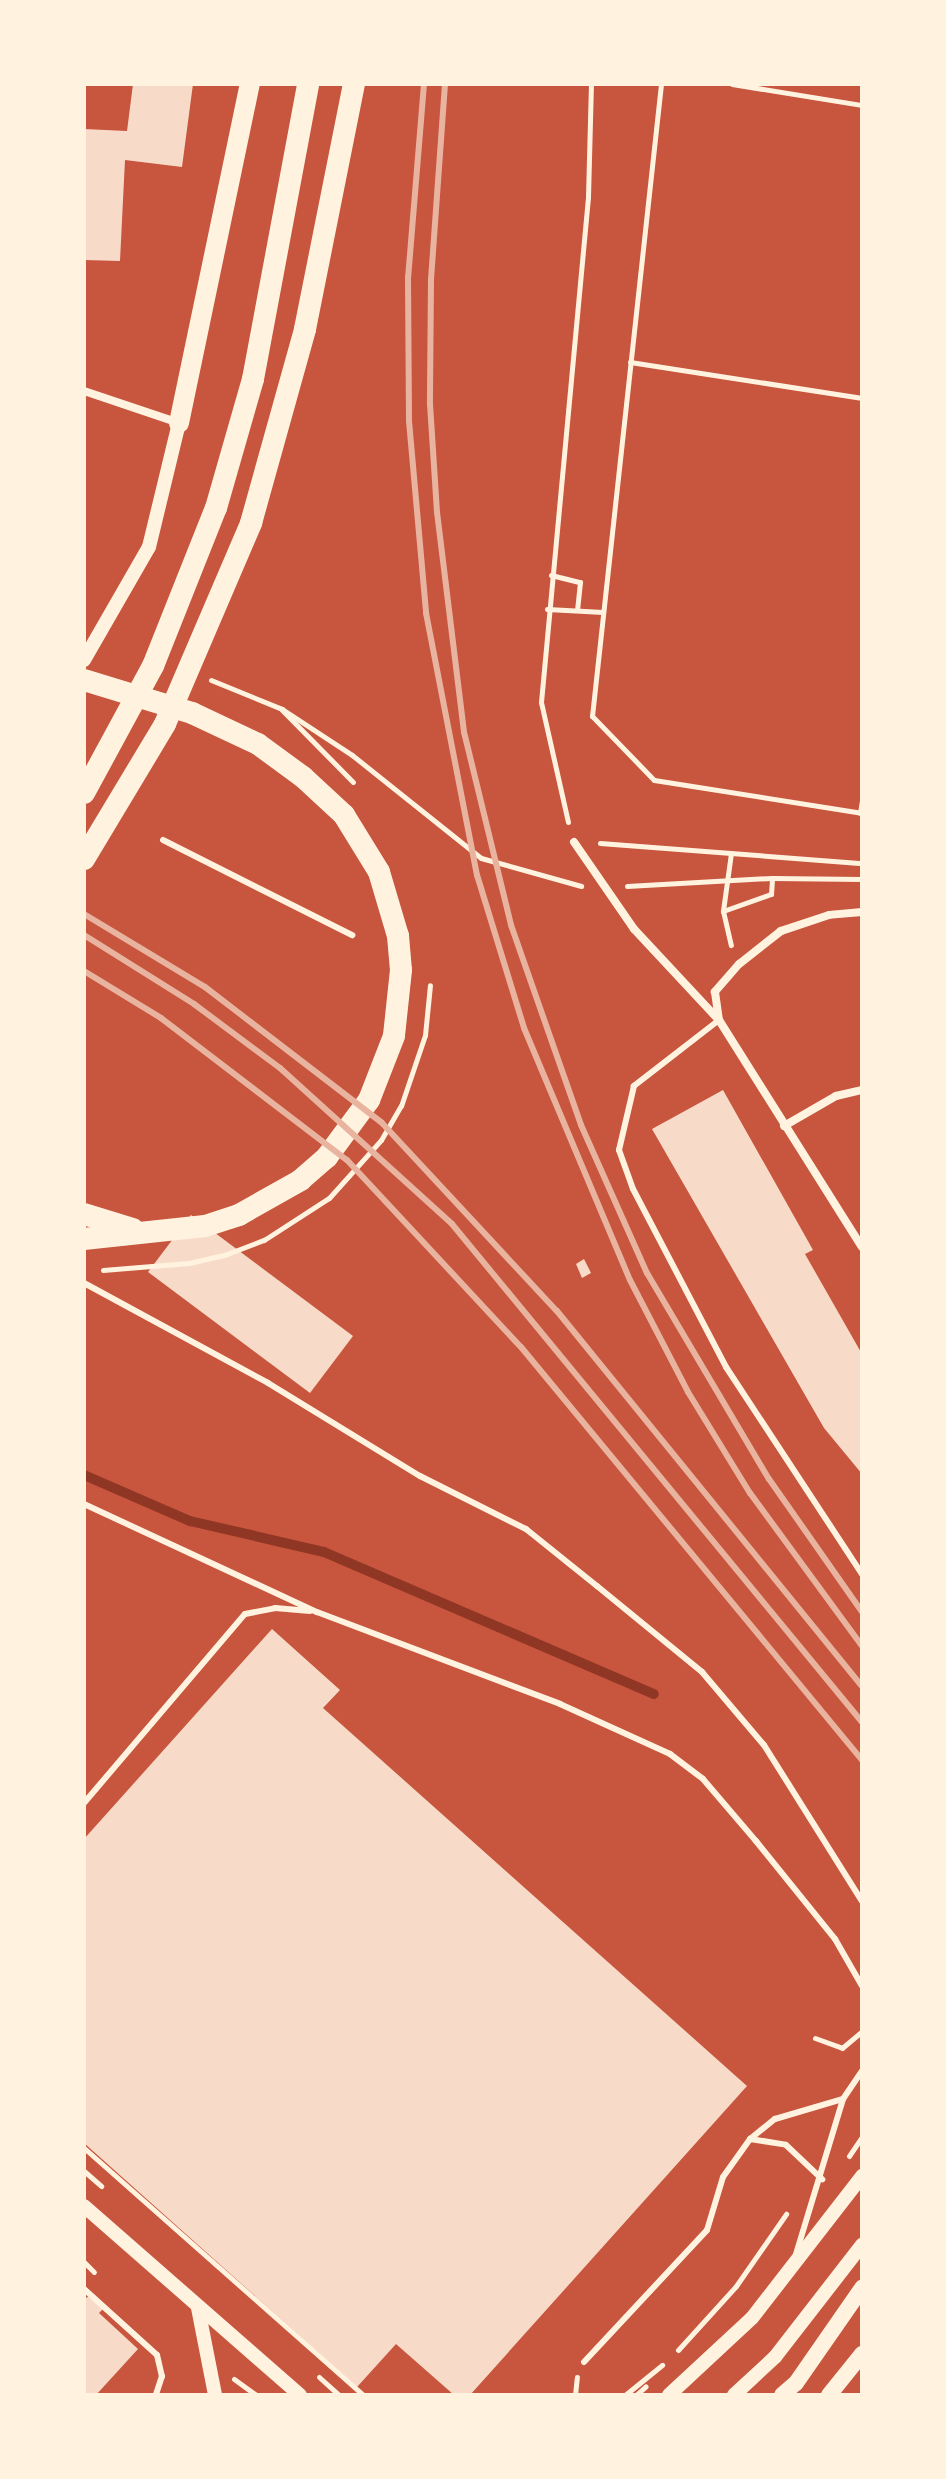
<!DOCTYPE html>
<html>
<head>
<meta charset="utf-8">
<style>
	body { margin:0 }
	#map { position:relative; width:946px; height:2479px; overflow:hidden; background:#c8553d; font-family:"Space Grotesk",sans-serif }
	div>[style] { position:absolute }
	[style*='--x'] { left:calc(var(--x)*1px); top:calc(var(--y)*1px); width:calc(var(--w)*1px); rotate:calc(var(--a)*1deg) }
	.stream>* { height:10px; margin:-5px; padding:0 5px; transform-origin:5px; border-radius:5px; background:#8f3625 }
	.building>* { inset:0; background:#f7dbc8 }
	.path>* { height:5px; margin:-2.5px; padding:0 2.5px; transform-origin:2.5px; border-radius:2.5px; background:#fff3e0 }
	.service>* { height:6px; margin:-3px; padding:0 3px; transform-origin:3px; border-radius:3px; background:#fff3e0 }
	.minor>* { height:8px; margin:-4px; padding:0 4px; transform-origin:4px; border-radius:4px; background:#fff3e0 }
	.tertiary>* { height:14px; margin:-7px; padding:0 7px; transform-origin:7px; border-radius:7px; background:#fff3e0 }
	.secondary>* { height:16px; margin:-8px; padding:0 8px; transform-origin:8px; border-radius:8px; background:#fff3e0 }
	.primary>* { height:20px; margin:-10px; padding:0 10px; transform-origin:10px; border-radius:10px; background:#fff3e0 }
	.trunk>* { height:22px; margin:-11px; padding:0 11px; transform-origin:11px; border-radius:11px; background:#fff3e0 }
	.rail>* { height:6px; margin:-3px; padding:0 3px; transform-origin:3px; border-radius:3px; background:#e9b49f }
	span { translate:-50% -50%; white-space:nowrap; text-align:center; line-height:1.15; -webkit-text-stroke:6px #fff3e0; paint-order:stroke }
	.frame { position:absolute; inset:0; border:86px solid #fff3e0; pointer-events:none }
</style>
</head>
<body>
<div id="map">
	<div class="stream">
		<i style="--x:84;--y:1475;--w:116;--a:23.5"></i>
		<i style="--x:190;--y:1521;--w:138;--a:13"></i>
		<i style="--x:324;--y:1552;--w:359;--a:23.3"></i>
	</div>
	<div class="building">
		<i style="clip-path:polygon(133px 84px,193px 84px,182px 167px,125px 160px,120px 261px,84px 260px,84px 129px,127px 131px)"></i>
		<i style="clip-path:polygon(723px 1090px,813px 1250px,805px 1254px,862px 1354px,862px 1474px,824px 1428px,652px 1129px)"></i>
		<i style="clip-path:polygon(191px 1215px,353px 1336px,310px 1393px,148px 1272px)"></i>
		<i style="clip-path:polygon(584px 1259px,591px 1273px,582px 1278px,576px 1264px)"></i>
		<i style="clip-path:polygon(272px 1629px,340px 1690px,323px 1708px,747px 2086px,470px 2395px,454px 2395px,396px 2344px,357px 2387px,84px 2143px,84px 1839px)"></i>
		<i style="clip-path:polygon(89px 2297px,103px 2309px,99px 2313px,138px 2349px,96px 2395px,84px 2395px,84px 2298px)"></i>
	</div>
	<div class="path">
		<i style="--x:661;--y:84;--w:636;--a:96.23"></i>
		<i style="--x:592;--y:716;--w:89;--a:45.9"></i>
		<i style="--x:654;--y:780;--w:211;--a:9"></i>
		<i style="--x:732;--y:84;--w:132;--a:9.2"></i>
		<i style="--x:630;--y:362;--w:235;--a:8.8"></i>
		<i style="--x:551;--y:575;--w:30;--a:14"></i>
		<i style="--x:580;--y:582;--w:28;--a:96"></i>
		<i style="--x:547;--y:609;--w:56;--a:3.1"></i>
		<i style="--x:211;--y:680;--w:77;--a:22.2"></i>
		<i style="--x:282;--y:709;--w:84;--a:33.3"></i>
		<i style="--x:352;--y:755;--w:165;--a:38.6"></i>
		<i style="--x:481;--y:858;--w:104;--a:15.6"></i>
		<i style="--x:282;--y:710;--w:101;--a:45.4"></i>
		<i style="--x:860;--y:813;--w:12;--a:-81"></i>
		<i style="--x:568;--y:822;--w:123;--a:-102.7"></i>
		<i style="--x:541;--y:702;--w:507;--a:-84.68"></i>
		<i style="--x:588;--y:197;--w:113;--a:-88.5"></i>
		<i style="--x:600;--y:843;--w:263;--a:4.4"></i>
		<i style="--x:731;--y:853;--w:59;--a:97.9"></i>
		<i style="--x:723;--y:911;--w:35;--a:77"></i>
		<i style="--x:627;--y:886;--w:145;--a:-3.2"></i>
		<i style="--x:772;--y:878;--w:90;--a:0.6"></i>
		<i style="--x:723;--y:911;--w:51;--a:-19.5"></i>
		<i style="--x:771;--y:894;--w:16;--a:-86"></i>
		<i style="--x:103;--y:1270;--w:86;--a:-4.7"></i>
		<i style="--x:189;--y:1263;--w:39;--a:-13"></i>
		<i style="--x:227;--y:1254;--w:40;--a:-21"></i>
		<i style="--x:264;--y:1240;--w:77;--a:-32.9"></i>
		<i style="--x:329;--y:1198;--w:78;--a:-48.1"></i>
		<i style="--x:381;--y:1140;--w:39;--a:-60"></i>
		<i style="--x:401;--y:1106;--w:75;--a:-71.3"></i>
		<i style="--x:425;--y:1035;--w:50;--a:-84.3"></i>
		<i style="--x:815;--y:2038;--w:29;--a:20"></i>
		<i style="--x:842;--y:2048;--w:26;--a:-40"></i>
		<i style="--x:84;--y:2148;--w:373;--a:41.5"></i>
		<i style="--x:849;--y:2156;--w:23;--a:-56"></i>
		<i style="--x:84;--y:2171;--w:23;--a:41"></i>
		<i style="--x:84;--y:2262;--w:14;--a:45"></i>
		<i style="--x:678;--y:2350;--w:86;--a:-47.8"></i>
		<i style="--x:736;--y:2286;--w:88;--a:-55.2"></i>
		<i style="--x:319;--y:2377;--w:27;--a:42"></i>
		<i style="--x:234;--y:2379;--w:27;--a:36"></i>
		<i style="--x:575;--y:2395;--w:18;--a:-84"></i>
		<i style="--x:625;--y:2395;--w:48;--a:-39"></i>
		<i style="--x:636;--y:2395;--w:13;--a:-42"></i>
	</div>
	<div class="service">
		<i style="--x:163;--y:840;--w:212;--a:26.7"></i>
		<i style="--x:719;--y:1020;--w:108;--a:142.2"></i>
		<i style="--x:634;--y:1086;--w:66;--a:103.2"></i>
		<i style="--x:619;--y:1150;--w:41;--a:70.3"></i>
		<i style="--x:633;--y:1189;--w:201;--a:62.4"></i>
		<i style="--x:726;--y:1367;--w:248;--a:56.7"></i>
		<i style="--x:84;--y:1283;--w:209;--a:28.5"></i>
		<i style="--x:268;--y:1383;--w:178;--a:31.5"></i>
		<i style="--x:420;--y:1476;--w:119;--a:26.6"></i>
		<i style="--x:526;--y:1529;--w:91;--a:38.8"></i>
		<i style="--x:597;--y:1586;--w:136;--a:39.3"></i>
		<i style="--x:702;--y:1672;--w:96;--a:49.7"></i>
		<i style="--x:764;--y:1745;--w:184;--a:57.9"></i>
		<i style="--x:84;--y:1504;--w:257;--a:24.9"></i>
		<i style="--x:317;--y:1612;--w:260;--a:20.7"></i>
		<i style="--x:560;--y:1704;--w:121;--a:24.4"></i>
		<i style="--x:670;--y:1754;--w:41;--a:37.1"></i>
		<i style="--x:703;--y:1779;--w:82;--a:49.5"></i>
		<i style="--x:756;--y:1841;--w:126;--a:51.1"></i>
		<i style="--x:835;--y:1939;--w:54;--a:60.1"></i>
		<i style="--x:84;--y:1803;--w:248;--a:-49.6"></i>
		<i style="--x:245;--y:1614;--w:31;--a:-11"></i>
		<i style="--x:275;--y:1608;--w:35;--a:5"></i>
		<i style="--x:750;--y:2139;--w:36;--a:9"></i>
		<i style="--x:786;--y:2145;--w:50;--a:43.4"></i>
		<i style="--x:796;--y:2254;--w:162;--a:-73.1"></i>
		<i style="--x:843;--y:2099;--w:34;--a:-56"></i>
		<i style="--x:84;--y:2289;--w:98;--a:42.1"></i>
		<i style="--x:157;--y:2355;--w:22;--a:77"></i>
		<i style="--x:162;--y:2376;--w:20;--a:108"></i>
		<i style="--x:584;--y:2362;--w:180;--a:-47"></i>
		<i style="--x:707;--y:2230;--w:55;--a:-73.2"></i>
		<i style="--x:723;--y:2177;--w:47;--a:-54.6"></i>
		<i style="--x:750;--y:2139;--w:32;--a:-39"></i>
		<i style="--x:775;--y:2119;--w:71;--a:-16.4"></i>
	</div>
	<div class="minor">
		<i style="--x:84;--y:391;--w:100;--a:18.6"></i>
		<i style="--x:574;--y:842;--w:106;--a:55.4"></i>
		<i style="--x:634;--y:929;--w:125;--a:47"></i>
		<i style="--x:862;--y:912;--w:33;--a:175"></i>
		<i style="--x:829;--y:915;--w:51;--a:161.6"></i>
		<i style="--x:781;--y:931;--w:53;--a:141.8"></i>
		<i style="--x:739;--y:964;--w:37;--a:131"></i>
		<i style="--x:715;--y:992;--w:28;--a:82"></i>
		<i style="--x:719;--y:1020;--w:268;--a:57.8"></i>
		<i style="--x:784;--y:1126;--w:60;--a:-30"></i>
		<i style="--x:836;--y:1096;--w:27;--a:-13"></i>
	</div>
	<div class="tertiary">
		<i style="--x:84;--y:660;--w:130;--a:-60.1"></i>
		<i style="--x:149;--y:547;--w:128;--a:-76.4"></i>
		<i style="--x:84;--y:2206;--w:287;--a:41.2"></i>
		<i style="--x:198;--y:2308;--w:89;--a:78.9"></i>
		<i style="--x:669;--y:2395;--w:113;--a:-42.9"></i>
		<i style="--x:752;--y:2318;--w:180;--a:-52.2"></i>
		<i style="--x:734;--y:2395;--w:56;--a:-42.8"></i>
		<i style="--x:775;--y:2357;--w:142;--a:-52.2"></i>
	</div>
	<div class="secondary">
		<i style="--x:782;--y:2395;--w:18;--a:-41"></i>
		<i style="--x:796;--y:2383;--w:116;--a:-55.2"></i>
		<i style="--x:829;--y:2395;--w:53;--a:-51.2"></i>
	</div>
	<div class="primary">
		<i style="--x:179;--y:423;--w:346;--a:-78.2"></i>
	</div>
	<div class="trunk">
		<i style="--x:84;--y:680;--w:113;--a:17"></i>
		<i style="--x:192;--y:713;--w:73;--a:25.2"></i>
		<i style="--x:258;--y:744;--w:56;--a:36.3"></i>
		<i style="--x:303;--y:777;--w:56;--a:42.8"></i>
		<i style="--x:344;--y:815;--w:67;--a:58.4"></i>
		<i style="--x:379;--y:872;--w:67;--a:73.5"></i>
		<i style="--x:398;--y:936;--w:34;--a:85"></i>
		<i style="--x:401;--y:970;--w:66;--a:96.1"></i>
		<i style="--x:394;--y:1036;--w:69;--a:111.3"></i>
		<i style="--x:369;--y:1100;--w:71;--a:126.4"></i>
		<i style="--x:327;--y:1157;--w:35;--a:139"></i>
		<i style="--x:301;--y:1180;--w:71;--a:150.6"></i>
		<i style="--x:239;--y:1215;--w:36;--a:162"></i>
		<i style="--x:205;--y:1226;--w:122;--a:173.9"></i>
		<i style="--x:84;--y:793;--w:145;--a:-61.5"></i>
		<i style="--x:153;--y:666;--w:170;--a:-68.3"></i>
		<i style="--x:216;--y:508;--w:134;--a:-74"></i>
		<i style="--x:253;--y:379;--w:300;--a:-79.4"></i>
		<i style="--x:84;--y:859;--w:157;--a:-59"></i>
		<i style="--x:165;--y:724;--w:219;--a:-66.8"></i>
		<i style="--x:251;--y:523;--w:201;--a:-74.4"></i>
		<i style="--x:305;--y:329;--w:250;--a:-78.7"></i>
		<i style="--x:84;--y:1214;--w:51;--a:17"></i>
	</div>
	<div class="rail">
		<i style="--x:424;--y:84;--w:194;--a:94.7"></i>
		<i style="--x:408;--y:277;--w:144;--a:89.6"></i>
		<i style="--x:409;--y:421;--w:193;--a:84.9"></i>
		<i style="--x:426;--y:613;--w:267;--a:79"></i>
		<i style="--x:477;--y:875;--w:160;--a:72.9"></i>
		<i style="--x:524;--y:1028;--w:273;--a:67.2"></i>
		<i style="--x:630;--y:1280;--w:126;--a:62.6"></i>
		<i style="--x:688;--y:1392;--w:119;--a:58.5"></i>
		<i style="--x:750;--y:1493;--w:190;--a:53.8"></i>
		<i style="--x:445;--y:84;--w:196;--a:94.1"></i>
		<i style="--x:431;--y:280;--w:124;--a:90.5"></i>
		<i style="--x:430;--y:404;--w:108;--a:86.3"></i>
		<i style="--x:437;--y:512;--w:222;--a:83"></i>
		<i style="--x:464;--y:732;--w:199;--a:76.3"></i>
		<i style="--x:511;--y:925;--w:212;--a:70.7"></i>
		<i style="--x:581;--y:1125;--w:162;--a:66"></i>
		<i style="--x:647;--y:1273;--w:239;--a:59.4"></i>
		<i style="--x:769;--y:1479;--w:162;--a:55"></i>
		<i style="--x:84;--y:914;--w:141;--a:31.1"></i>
		<i style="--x:205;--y:987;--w:223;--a:37.5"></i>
		<i style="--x:382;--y:1123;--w:257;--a:47.1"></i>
		<i style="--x:557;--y:1311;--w:483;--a:50.9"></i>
		<i style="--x:84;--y:935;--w:130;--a:32.1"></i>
		<i style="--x:194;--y:1004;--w:107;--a:36.7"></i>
		<i style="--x:280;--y:1068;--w:232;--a:42.2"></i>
		<i style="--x:452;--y:1224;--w:645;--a:50.54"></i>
		<i style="--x:84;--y:971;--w:90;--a:31.4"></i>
		<i style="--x:161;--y:1018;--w:234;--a:37.4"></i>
		<i style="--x:347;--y:1160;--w:255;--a:47.1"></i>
		<i style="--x:521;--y:1347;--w:536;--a:50.45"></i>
	</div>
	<div class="frame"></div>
</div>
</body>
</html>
